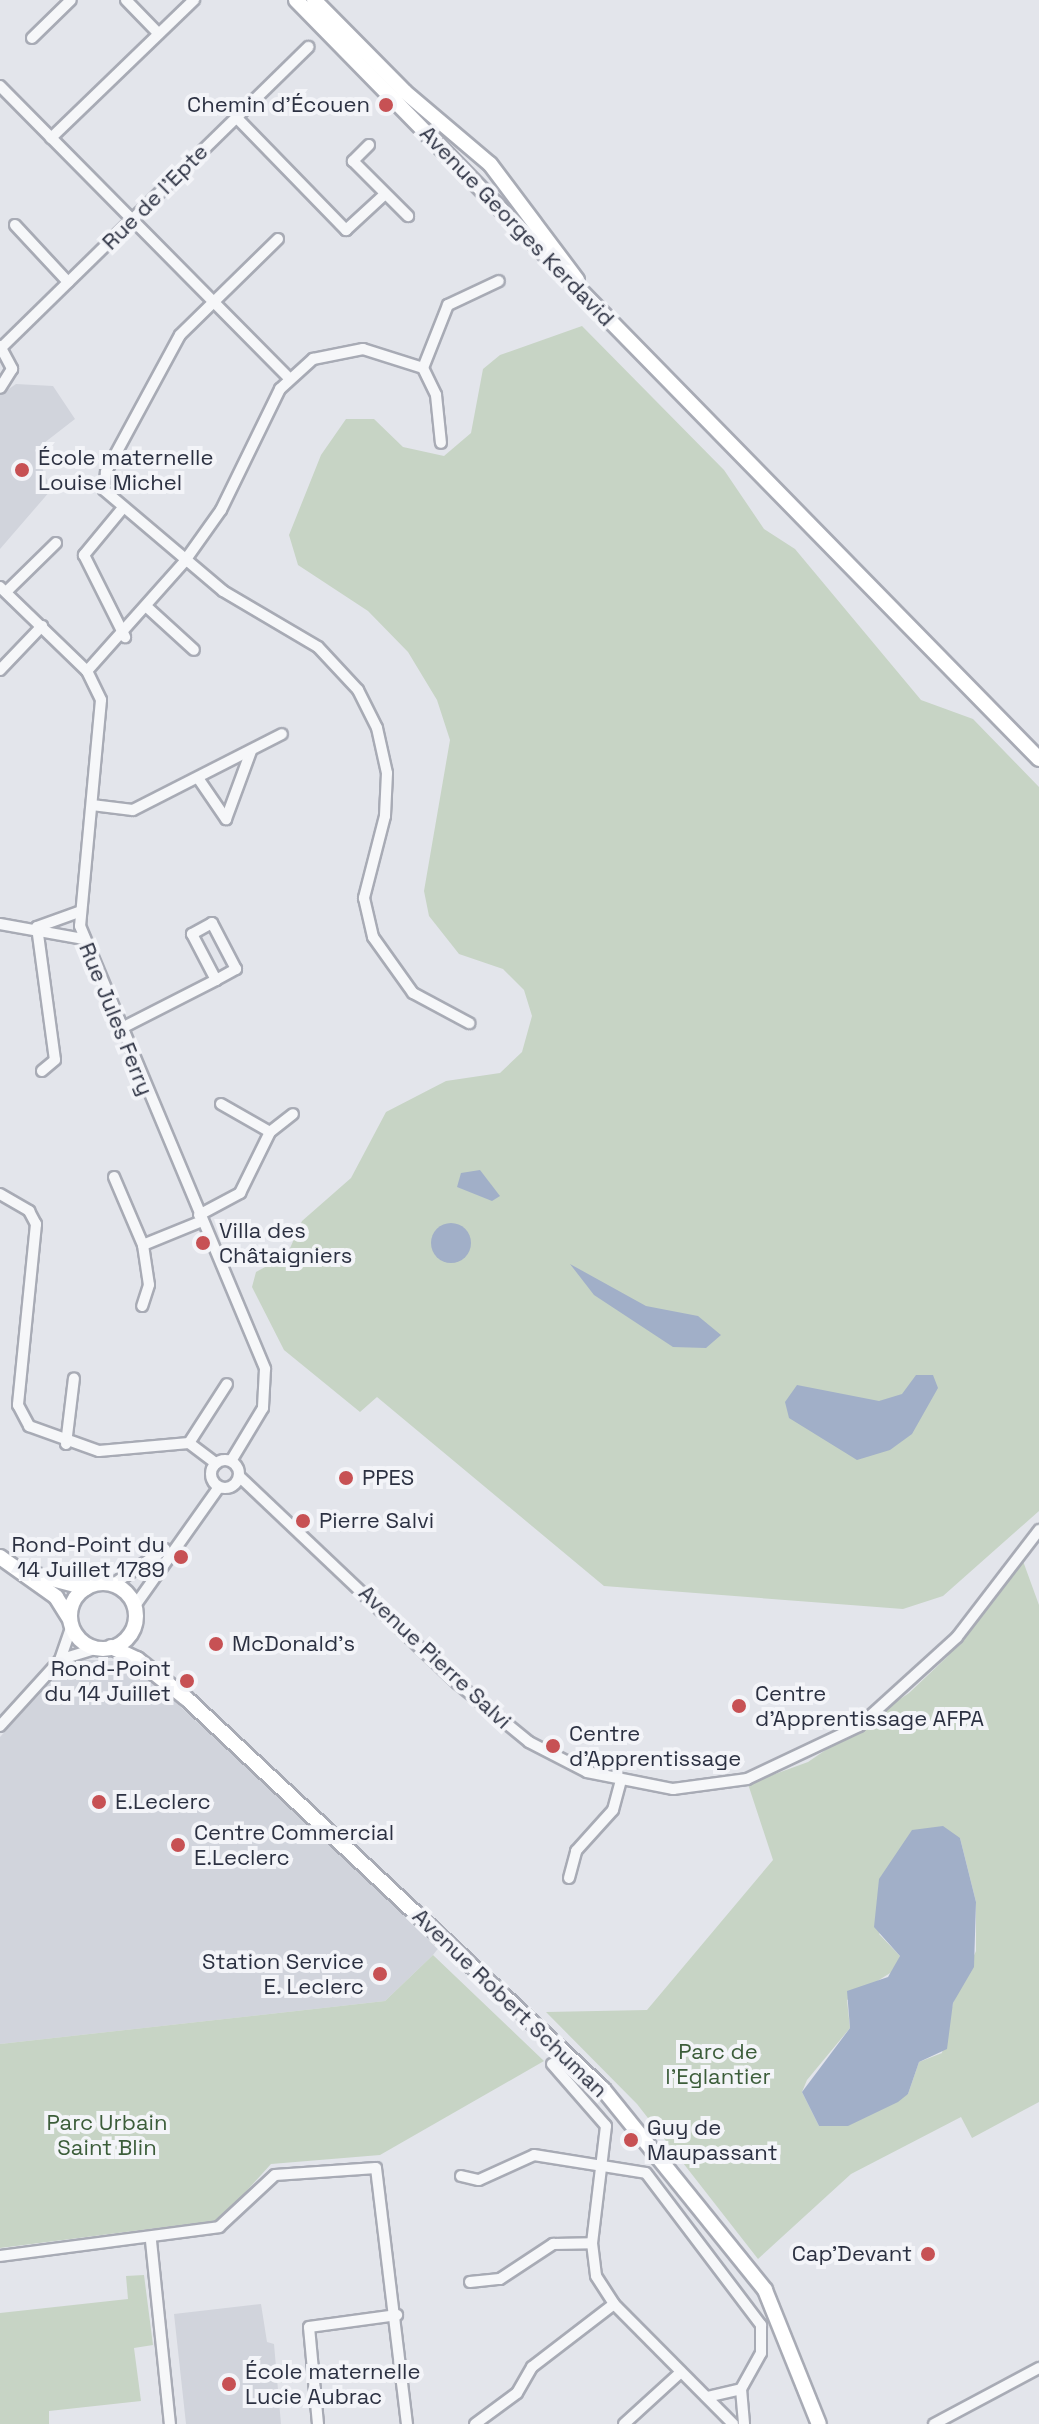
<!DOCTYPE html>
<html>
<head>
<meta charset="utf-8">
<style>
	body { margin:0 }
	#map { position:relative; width:1039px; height:2424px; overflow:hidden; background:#e3e5eb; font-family:"Space Grotesk",sans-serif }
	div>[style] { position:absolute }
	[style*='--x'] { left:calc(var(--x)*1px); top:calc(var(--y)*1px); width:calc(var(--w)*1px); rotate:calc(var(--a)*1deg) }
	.built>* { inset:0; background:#d1d4dc }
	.green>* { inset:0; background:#c7d4c5 }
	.water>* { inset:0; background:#a1afc8 }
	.round { border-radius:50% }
	.roads { filter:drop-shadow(2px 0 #a8abb5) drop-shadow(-2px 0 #a8abb5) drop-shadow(0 2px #a8abb5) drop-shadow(0 -2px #a8abb5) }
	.street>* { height:10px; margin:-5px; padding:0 5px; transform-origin:5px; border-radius:5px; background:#f6f7f9 }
	.street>.ring { margin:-5px; padding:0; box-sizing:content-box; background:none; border:10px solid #f6f7f9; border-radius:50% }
	.secondary>* { height:14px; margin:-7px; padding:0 7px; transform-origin:7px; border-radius:7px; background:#fff }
	.secondary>.ring { margin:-7px; padding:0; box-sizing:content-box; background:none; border:14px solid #fff; border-radius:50% }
	.dots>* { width:22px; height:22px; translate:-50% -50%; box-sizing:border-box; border:4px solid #f3f4f8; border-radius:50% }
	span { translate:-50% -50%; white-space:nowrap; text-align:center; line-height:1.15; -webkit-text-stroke:8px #f3f4f8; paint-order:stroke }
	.poi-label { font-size:22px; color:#2c3142 }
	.right { translate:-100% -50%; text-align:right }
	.left { translate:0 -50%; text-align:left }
	.street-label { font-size:22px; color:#2c3142 }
	.park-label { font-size:22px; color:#3c5d3a }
</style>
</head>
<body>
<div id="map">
	<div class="built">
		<i style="clip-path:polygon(16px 384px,53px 386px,75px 419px,35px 450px,51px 490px,0 549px,0 395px)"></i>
		<i style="clip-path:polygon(72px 1659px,132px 1662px,440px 1946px,433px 1955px,385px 2001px,0 2044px,0 1737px)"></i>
		<i style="clip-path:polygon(261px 2304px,267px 2342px,274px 2344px,281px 2424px,186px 2424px,174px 2314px)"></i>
	</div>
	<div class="green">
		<i style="clip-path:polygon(582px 326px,724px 470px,764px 529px,795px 549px,921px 700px,973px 719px,1039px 787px,1039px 1511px,943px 1596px,903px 1609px,604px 1586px,377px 1397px,360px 1412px,284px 1350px,252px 1287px,256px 1272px,287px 1255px,302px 1221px,351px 1178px,386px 1112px,446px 1081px,500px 1073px,522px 1052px,532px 1016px,524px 990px,503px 969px,459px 954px,429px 916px,424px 891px,450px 740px,437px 700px,408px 652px,368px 611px,298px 565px,289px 535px,321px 455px,346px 419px,374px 419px,403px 447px,444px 456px,471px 433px,483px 369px,500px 355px)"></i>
		<i style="clip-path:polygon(evenodd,1023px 1561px,1039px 1605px,1039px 2102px,972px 2138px,961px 2117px,851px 2174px,758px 2259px,637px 2104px,546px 2012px,647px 2010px,773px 1860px,748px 1784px,808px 1762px,909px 1693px,947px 1657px,1023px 1561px,960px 1838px,976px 1902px,976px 1951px,953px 2003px,942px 2053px,919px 2062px,908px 2094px,819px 2126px,802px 2092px,807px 2080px,850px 2028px,847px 2000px,895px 1970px,900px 1956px,879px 1934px,960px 1838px)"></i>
		<i style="clip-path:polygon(433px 1955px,544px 2061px,380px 2155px,271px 2164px,220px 2220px,0 2248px,0 2044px,385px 2001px)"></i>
		<i style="clip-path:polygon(144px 2275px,153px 2345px,134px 2348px,141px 2401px,49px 2411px,49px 2424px,0 2424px,0 2313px,128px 2299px,126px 2276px)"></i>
	</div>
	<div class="water">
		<i style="clip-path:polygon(480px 1170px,500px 1196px,492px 1201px,457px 1187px,461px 1173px)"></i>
		<i class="round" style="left:431px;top:1223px;width:40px;height:40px"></i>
		<i style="clip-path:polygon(570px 1264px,646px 1306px,698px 1316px,721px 1335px,706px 1348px,673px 1347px,594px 1295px)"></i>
		<i style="clip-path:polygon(916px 1375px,933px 1375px,938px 1388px,912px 1434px,890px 1450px,857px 1460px,789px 1418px,785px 1402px,797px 1385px,879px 1401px,902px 1394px)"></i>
		<i style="clip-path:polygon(943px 1826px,960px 1838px,976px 1902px,974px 1967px,953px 2003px,947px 2049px,919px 2062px,908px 2094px,898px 2102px,848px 2126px,819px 2126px,802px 2092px,850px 2028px,847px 1991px,888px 1977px,900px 1956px,874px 1927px,879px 1879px,912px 1830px)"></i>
	</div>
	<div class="roads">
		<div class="street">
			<i style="--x:126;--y:0;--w:46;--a:45.9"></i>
			<i style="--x:32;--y:38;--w:54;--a:-44.3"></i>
			<i style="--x:0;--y:86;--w:409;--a:45.3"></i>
			<i style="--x:236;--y:117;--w:158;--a:45.8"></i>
			<i style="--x:346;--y:230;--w:53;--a:-42.7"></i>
			<i style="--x:51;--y:138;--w:199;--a:-44"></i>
			<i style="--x:369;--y:145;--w:23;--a:135"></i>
			<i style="--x:353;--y:161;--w:78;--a:45"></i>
			<i style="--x:15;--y:225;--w:78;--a:47.1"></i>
			<i style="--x:278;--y:239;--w:137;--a:135.6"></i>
			<i style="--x:180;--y:335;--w:156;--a:118.4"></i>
			<i style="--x:106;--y:472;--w:18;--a:96"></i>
			<i style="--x:104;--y:490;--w:156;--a:40.3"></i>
			<i style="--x:223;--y:591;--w:110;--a:30.5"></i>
			<i style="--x:318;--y:647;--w:59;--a:47.1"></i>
			<i style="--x:358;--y:690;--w:42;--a:63.4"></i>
			<i style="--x:377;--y:728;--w:46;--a:77.5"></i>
			<i style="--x:387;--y:773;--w:43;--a:92.7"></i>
			<i style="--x:385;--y:816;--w:85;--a:104.4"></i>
			<i style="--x:364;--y:898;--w:40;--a:77"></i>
			<i style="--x:373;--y:937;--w:69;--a:54.5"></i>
			<i style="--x:413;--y:993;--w:64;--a:28.2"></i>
			<i style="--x:0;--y:346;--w:26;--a:62"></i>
			<i style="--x:12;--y:369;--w:22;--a:122"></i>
			<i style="--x:2;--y:347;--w:429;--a:-44.4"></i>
			<i style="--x:423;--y:368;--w:68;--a:-68.4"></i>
			<i style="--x:448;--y:305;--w:56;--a:-25.2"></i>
			<i style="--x:122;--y:509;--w:60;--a:129.6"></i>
			<i style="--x:84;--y:555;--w:92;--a:63.4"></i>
			<i style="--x:0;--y:587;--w:121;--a:44"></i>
			<i style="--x:87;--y:671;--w:32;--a:64"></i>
			<i style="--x:101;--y:700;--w:227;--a:95.3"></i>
			<i style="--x:80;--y:926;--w:480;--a:67.3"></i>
			<i style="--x:265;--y:1369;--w:39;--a:93"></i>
			<i style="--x:263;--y:1408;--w:62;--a:121.1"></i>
			<i style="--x:6;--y:592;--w:70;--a:-44.4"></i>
			<i style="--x:148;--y:608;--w:62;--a:42.4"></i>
			<i style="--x:0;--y:670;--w:61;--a:-46.3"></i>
			<i style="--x:87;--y:671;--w:146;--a:-48.3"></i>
			<i style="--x:184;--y:562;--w:64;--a:-54.6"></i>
			<i style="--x:221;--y:510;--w:135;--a:-64"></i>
			<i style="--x:280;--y:389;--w:45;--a:-42.3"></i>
			<i style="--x:313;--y:359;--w:51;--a:-11.3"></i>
			<i style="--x:363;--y:349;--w:63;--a:17.6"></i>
			<i style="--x:423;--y:368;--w:30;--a:64"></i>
			<i style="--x:436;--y:395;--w:48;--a:84.1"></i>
			<i style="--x:198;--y:778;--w:50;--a:55.7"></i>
			<i style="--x:226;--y:819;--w:72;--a:-69.8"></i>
			<i style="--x:92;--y:805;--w:41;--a:7"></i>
			<i style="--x:133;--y:810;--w:167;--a:-27"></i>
			<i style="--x:0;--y:924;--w:84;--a:10.2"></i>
			<i style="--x:37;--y:927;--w:134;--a:82.3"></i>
			<i style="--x:55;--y:1060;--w:17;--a:140"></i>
			<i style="--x:37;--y:927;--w:45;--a:-19.7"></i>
			<i style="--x:118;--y:1030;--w:110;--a:-27"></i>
			<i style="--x:216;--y:980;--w:23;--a:-29"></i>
			<i style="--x:236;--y:969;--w:52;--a:-117.6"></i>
			<i style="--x:212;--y:923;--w:23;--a:151"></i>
			<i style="--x:192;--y:934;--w:52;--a:62.4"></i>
			<i style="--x:221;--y:1104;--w:56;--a:29.7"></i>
			<i style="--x:270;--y:1132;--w:29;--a:-38"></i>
			<i style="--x:114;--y:1177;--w:74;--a:66.9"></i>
			<i style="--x:143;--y:1245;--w:40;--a:81.5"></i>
			<i style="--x:149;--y:1285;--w:22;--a:108"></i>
			<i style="--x:0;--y:1194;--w:34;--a:30"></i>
			<i style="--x:29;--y:1211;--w:15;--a:62"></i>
			<i style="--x:36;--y:1224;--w:182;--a:95.7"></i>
			<i style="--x:18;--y:1405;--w:24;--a:62"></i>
			<i style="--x:29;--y:1426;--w:74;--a:19.7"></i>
			<i style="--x:99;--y:1451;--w:90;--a:-5.1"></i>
			<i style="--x:189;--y:1443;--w:34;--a:37"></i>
			<i style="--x:199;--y:1215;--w:47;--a:-28.2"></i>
			<i style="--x:240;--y:1193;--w:68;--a:-63.8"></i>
			<i style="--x:143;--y:1245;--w:64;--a:-22.1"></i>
			<i style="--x:189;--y:1443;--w:70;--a:-57.2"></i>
			<i style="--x:66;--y:1444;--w:66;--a:-83.1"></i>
			<i class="ring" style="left:211px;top:1460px;width:18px;height:18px"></i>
			<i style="--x:239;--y:1476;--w:301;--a:43.5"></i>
			<i style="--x:457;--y:1683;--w:93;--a:39.3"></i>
			<i style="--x:529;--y:1742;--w:65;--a:27.3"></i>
			<i style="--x:587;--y:1772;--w:88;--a:11.2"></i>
			<i style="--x:673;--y:1789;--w:75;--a:-7.7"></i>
			<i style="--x:747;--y:1779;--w:124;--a:-25.3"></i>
			<i style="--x:859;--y:1726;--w:132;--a:-42.2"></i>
			<i style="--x:957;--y:1637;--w:135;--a:-52.5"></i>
			<i style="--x:112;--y:1585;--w:64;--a:-34.2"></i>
			<i style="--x:134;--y:1607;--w:147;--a:-54.7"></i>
			<i style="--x:62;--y:1659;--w:37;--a:-17"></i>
			<i style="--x:0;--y:1726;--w:89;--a:-47.7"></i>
			<i style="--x:60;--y:1660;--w:36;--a:-71"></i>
			<i style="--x:569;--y:1878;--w:28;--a:-75"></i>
			<i style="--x:576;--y:1851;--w:55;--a:-47.9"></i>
			<i style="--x:613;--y:1810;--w:28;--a:-75"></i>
			<i style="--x:552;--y:2064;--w:82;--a:48.9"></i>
			<i style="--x:606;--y:2126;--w:118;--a:96.8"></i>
			<i style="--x:592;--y:2243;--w:33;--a:83"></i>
			<i style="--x:596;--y:2276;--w:33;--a:57"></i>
			<i style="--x:614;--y:2304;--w:169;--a:45.2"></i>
			<i style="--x:461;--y:2176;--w:18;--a:13"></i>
			<i style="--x:479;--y:2180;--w:60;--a:-24.4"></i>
			<i style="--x:534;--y:2155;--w:113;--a:9.1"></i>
			<i style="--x:646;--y:2173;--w:191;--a:52.9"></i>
			<i style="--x:761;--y:2325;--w:28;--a:90"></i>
			<i style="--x:761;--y:2353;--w:41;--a:119.1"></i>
			<i style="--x:151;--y:2241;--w:184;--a:84.1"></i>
			<i style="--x:0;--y:2256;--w:221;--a:-7.5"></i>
			<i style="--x:219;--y:2227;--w:76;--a:-42.9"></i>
			<i style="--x:275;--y:2175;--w:101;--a:-4"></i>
			<i style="--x:376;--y:2168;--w:258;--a:83.1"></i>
			<i style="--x:470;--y:2282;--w:30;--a:-6"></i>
			<i style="--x:500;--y:2279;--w:64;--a:-33.4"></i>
			<i style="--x:553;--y:2244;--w:39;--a:-1"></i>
			<i style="--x:741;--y:2389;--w:35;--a:85"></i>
			<i style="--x:707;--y:2397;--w:35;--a:-13"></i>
			<i style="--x:318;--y:2424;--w:97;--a:-95.3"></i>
			<i style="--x:309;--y:2327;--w:89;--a:-7.8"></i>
			<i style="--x:475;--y:2424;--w:52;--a:-36.4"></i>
			<i style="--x:517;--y:2393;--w:30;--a:-60"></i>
			<i style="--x:532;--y:2367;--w:103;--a:-37.5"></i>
			<i style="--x:624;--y:2424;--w:77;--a:-42.4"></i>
			<i style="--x:934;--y:2424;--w:119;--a:-28.1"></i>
		</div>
		<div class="secondary">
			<i style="--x:296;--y:0;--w:1062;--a:45.61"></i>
			<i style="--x:314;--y:0;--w:129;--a:45.3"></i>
			<i style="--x:405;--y:92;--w:111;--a:40.3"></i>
			<i style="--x:490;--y:164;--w:145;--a:53.1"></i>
			<i style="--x:0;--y:1557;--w:69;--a:35.5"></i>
			<i style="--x:56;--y:1597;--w:26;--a:58"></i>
			<i style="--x:33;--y:1574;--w:55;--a:14.8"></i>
			<i class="ring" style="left:70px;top:1583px;width:52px;height:52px"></i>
			<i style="--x:111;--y:1647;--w:29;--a:25"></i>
			<i style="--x:137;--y:1659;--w:64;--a:38.7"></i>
			<i style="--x:187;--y:1699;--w:570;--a:43.15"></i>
			<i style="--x:603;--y:2089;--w:258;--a:51.1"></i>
			<i style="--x:765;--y:2290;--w:144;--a:68.1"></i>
		</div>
	</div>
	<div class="dots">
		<i style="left:386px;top:105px;background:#c75154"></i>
		<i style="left:22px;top:470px;background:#c75154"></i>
		<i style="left:203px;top:1243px;background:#c75154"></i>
		<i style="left:346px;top:1478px;background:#c75154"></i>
		<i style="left:303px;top:1521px;background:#c75154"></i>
		<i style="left:181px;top:1557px;background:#c75154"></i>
		<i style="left:216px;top:1644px;background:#c75154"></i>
		<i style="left:187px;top:1681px;background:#c75154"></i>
		<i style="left:739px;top:1706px;background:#c75154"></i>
		<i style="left:553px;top:1746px;background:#c75154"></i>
		<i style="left:99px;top:1802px;background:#c75154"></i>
		<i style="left:178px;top:1845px;background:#c75154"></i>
		<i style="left:380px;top:1974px;background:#c75154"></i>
		<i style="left:631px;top:2140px;background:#c75154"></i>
		<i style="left:928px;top:2254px;background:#c75154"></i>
		<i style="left:229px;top:2384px;background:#c75154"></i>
	</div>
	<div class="poi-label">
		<span class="right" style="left:370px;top:105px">Chemin d'Écouen</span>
		<span class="left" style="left:38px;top:470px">École maternelle<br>Louise Michel</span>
		<span class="left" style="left:219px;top:1243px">Villa des<br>Châtaigniers</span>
		<span class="left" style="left:362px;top:1478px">PPES</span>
		<span class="left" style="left:319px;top:1521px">Pierre Salvi</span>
		<span class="right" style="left:165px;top:1557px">Rond-Point du<br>14 Juillet 1789</span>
		<span class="left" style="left:232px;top:1644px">McDonald's</span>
		<span class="right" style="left:171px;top:1681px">Rond-Point<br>du 14 Juillet</span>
		<span class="left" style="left:755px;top:1706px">Centre<br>d'Apprentissage AFPA</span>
		<span class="left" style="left:569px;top:1746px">Centre<br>d'Apprentissage</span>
		<span class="left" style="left:115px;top:1802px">E.Leclerc</span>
		<span class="left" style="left:194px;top:1845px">Centre Commercial<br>E.Leclerc</span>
		<span class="right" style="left:364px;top:1974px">Station Service<br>E. Leclerc</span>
		<span class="left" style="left:647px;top:2140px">Guy de<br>Maupassant</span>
		<span class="right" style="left:912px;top:2254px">Cap'Devant</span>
		<span class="left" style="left:245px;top:2384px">École maternelle<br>Lucie Aubrac</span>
	</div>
	<div class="street-label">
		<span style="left:155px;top:197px;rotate:-45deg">Rue de l'Epte</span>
		<span style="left:517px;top:226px;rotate:46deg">Avenue Georges Kerdavid</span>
		<span style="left:116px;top:1019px;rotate:68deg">Rue Jules Ferry</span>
		<span style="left:435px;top:1657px;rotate:43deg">Avenue Pierre Salvi</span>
		<span style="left:510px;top:2003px;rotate:44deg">Avenue Robert Schuman</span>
	</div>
	<div class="park-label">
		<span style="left:718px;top:2064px">Parc de<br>l'Eglantier</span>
		<span style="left:107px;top:2135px">Parc Urbain<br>Saint Blin</span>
	</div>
</div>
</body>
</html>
